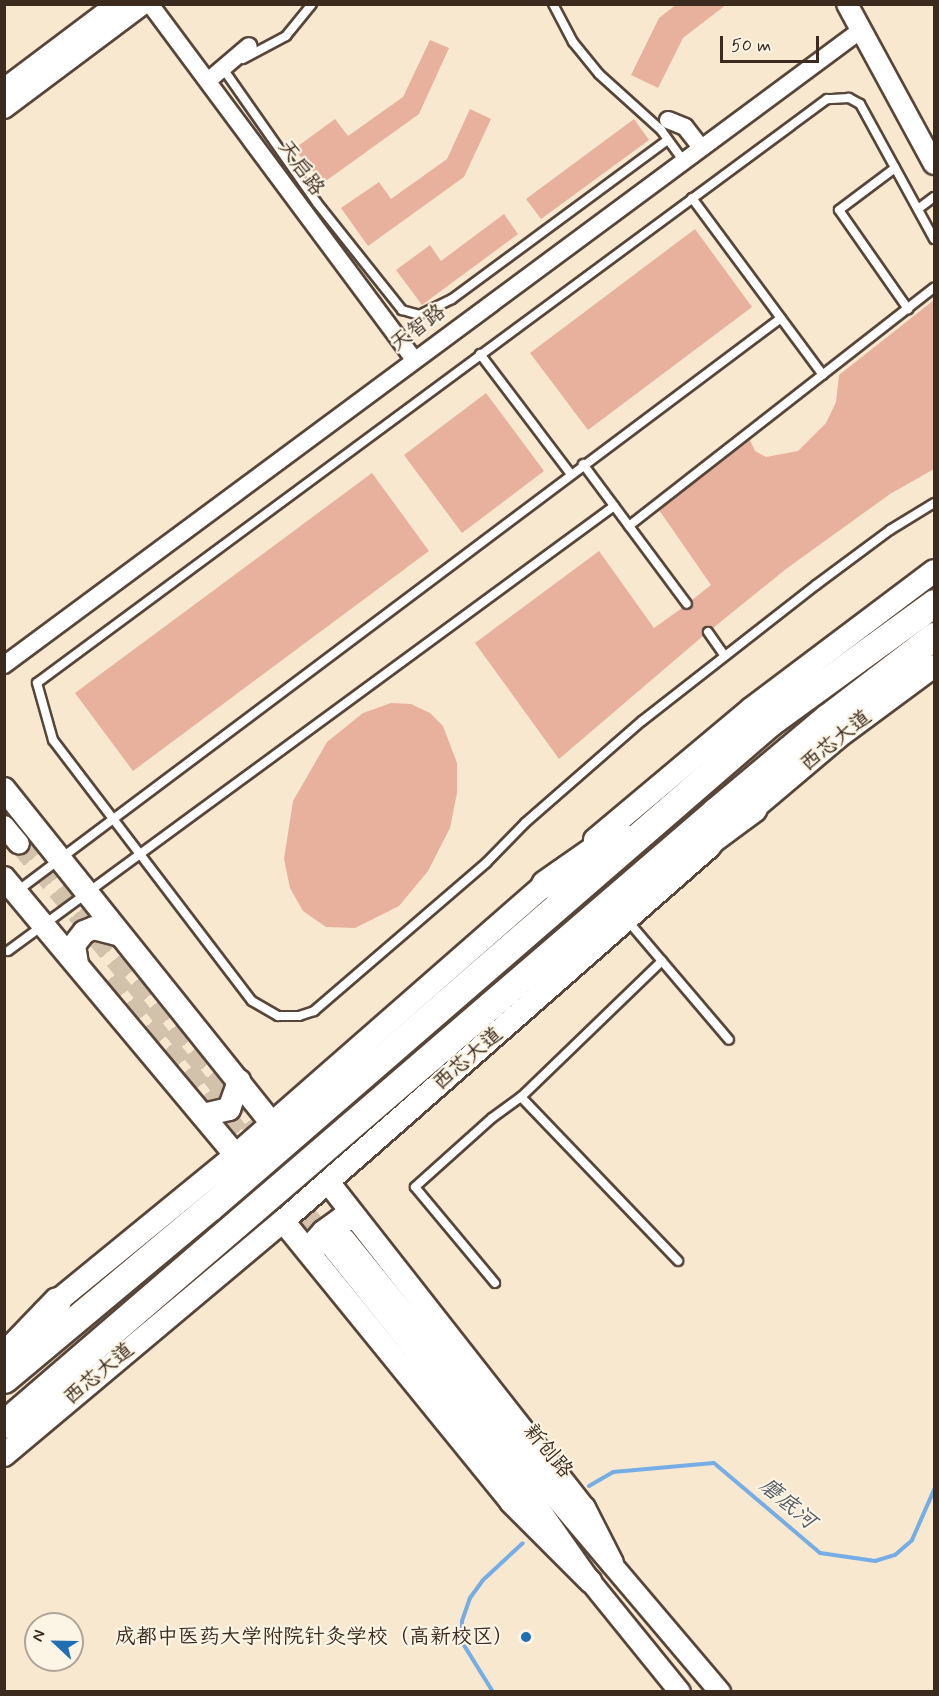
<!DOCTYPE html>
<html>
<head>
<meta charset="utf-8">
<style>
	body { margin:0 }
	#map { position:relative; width:939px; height:1696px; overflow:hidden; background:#f8e8d0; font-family:Mynerve,"LXGW WenKai TC",sans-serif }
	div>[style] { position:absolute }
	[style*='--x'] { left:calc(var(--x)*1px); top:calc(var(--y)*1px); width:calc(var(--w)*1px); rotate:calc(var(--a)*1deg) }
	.stream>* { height:4px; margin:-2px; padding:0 2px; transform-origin:2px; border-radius:2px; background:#75ade4 }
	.building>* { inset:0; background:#e7b19d }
	.tertiary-tunnel>* { height:20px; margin-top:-10px; transform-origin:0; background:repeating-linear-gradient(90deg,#d2c2ac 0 20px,transparent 0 30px) }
	.roads { filter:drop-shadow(2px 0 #574639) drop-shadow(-2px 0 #574639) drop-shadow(0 2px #574639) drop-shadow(0 -2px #574639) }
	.service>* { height:8px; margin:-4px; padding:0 4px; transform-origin:4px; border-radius:4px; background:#fff }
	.minor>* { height:16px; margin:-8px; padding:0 8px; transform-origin:8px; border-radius:8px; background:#fff }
	.tertiary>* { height:20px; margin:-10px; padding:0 10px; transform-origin:10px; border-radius:10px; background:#fff }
	.secondary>* { height:22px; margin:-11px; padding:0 11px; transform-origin:11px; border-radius:11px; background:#fff }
	.trunk>* { height:27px; margin:-13.5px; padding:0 13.5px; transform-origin:13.5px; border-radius:13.5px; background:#fff }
	.dots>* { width:16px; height:16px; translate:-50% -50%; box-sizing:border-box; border:3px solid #fcf5e5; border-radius:50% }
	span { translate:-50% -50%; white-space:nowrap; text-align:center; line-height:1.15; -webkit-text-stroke:4.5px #fcf5e5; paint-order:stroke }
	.street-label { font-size:21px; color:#3b2a1e }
	.poi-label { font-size:21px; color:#3b2a1e }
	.right { translate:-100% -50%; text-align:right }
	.water-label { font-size:22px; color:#4f5863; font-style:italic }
	.frame { position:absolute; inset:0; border:6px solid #3b2a1e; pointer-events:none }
	.north { position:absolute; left:24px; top:1612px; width:60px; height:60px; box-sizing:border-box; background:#fcf5e5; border:2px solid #afa495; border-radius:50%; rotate:292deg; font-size:16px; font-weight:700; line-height:24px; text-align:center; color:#3b2a1e }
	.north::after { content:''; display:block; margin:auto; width:21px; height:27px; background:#1f6fb2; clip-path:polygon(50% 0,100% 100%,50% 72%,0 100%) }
	.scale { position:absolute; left:720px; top:36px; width:99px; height:27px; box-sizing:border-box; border:3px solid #3b2a1e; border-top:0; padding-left:8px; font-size:18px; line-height:21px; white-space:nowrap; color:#3b2a1e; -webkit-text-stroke:4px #fcf5e5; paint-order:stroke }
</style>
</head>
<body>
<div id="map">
	<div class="stream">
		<i style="--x:589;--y:1486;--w:28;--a:-30"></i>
		<i style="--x:613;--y:1472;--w:101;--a:-5.1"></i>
		<i style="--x:714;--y:1463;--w:139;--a:40.3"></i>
		<i style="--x:820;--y:1553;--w:56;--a:8.3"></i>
		<i style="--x:875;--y:1561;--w:21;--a:-17"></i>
		<i style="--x:895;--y:1555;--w:23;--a:-41"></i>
		<i style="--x:912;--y:1540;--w:55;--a:-66.3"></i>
		<i style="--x:493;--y:1692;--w:59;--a:-121.8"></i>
		<i style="--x:462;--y:1642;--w:21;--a:-90"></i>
		<i style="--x:462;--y:1621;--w:24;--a:-71"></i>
		<i style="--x:470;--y:1598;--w:22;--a:-54"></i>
		<i style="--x:483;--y:1580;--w:54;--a:-42.8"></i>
	</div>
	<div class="building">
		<i style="clip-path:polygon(677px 4px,727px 4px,683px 38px,658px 88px,631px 75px,659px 18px)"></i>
		<i style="clip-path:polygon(430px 40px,449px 48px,419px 114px,323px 183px,294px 149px,335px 119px,348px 136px,403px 97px)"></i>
		<i style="clip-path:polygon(470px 109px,491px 119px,464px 177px,368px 246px,341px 208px,379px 182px,391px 199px,447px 159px)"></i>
		<i style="clip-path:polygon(634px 119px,649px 140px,541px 219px,526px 199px)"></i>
		<i style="clip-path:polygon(504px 214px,518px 234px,422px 305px,396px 270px,430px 245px,441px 261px)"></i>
		<i style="clip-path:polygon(695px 229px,752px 307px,588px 430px,530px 353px)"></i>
		<i style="clip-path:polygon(934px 300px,934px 469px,890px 494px,786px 569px,713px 628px,704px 627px,703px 636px,559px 759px,475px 643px,599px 551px,654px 628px,682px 608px,691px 609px,692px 600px,711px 585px,659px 510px,750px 440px,755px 451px,766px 457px,798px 451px,826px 423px,836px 402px,839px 375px)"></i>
		<i style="clip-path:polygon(486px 393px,544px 471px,462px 533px,404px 455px)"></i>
		<i style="clip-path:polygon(372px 473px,429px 551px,133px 771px,75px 693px)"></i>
		<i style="clip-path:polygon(391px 703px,411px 704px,430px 713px,443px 726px,457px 763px,457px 793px,450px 828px,428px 871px,399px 906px,355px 928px,326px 927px,303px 911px,290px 888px,284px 859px,293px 801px,327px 742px,363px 713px)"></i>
	</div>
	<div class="tertiary-tunnel">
		<i style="--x:19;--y:844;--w:508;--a:50.35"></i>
		<i style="--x:112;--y:977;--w:346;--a:50.7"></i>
	</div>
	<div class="roads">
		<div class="service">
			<i style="--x:553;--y:4;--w:43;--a:62.2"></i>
			<i style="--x:573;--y:42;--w:41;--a:50.9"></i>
			<i style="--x:599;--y:74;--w:84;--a:42.1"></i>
			<i style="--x:661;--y:130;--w:37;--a:54"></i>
			<i style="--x:243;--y:59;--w:49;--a:-28.1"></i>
			<i style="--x:286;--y:36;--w:41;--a:-50.9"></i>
			<i style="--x:224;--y:70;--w:162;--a:55"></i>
			<i style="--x:317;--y:203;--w:137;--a:51.5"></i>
			<i style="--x:402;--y:310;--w:18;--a:16"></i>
			<i style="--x:419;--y:315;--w:37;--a:-26"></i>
			<i style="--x:452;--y:299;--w:268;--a:-36.4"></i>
			<i style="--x:895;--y:168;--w:70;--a:143.1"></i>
			<i style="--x:839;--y:210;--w:121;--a:55.1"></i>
			<i style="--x:692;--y:198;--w:220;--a:53.5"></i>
			<i style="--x:918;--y:209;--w:20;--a:-37"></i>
			<i style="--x:934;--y:239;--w:154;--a:-118.7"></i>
			<i style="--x:860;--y:104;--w:13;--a:-151"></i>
			<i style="--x:849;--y:98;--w:22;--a:177"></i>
			<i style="--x:827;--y:99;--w:982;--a:143.53"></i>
			<i style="--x:37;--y:683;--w:59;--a:74.3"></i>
			<i style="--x:53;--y:740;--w:328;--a:52.7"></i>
			<i style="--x:252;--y:1001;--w:30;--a:30"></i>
			<i style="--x:278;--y:1016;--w:21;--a:0"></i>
			<i style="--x:299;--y:1016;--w:16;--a:-18"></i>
			<i style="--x:314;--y:1011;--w:227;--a:-40.7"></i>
			<i style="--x:486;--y:863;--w:56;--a:-45.7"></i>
			<i style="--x:525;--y:823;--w:155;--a:-41.1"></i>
			<i style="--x:642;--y:721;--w:221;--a:-38"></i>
			<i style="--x:816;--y:585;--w:92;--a:-36.6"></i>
			<i style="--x:890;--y:530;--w:52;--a:-31.5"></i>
			<i style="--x:480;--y:354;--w:149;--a:52.9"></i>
			<i style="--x:583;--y:464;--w:174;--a:53.4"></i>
			<i style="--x:629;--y:526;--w:387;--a:-38"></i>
			<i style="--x:708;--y:632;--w:28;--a:55"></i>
			<i style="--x:16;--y:892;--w:956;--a:-36.88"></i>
			<i style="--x:627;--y:920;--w:157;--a:49.6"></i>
			<i style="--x:8;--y:951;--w:752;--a:-36.29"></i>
			<i style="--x:521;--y:1097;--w:227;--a:46.2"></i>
			<i style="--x:495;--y:1283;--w:125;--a:-129.8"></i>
			<i style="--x:415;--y:1187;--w:103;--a:-41.9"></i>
			<i style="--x:492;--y:1118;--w:36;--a:-36"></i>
			<i style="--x:521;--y:1097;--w:196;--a:-44"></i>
		</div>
		<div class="minor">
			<i style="--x:150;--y:4;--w:442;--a:53.4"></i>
			<i style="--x:209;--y:80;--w:52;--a:-40.4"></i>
			<i style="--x:668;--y:120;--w:18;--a:22"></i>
			<i style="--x:685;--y:127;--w:24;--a:52"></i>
			<i style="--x:4;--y:665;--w:1067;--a:-36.54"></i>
		</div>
		<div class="tertiary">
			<i style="--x:847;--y:4;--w:182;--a:61.5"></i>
			<i style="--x:4;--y:89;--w:141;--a:-37"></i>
			<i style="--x:4;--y:108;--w:174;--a:-36.8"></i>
			<i style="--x:4;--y:826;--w:23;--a:50"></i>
			<i style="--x:344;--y:1238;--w:305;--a:51"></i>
			<i style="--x:536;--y:1475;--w:285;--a:49.7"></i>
			<i style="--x:331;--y:1246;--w:309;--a:51.3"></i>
			<i style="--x:524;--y:1487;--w:115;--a:54.9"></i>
			<i style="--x:590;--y:1581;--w:143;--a:51"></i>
		</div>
		<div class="secondary">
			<i style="--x:4;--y:789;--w:428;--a:51.3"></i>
			<i style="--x:741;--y:819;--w:127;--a:-40.2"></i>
			<i style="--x:838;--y:737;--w:119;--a:-36.5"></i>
			<i style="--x:595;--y:840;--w:204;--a:-40"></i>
			<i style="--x:751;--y:709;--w:229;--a:-37"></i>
			<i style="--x:4;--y:878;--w:361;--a:50.1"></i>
			<i style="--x:77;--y:964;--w:19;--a:-99"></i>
			<i style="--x:74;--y:945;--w:16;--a:-52"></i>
			<i style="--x:84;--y:932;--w:11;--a:-22"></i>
			<i style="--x:94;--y:928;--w:24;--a:15"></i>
			<i style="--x:203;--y:1115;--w:27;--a:-13"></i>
			<i style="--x:229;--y:1109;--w:30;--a:-70"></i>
			<i style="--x:328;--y:1182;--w:415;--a:51.9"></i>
			<i style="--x:584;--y:1508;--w:62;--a:63"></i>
			<i style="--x:283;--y:1221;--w:362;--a:50.9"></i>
			<i style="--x:511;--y:1502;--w:112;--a:45"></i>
			<i style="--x:313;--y:1256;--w:15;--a:-82"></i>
			<i style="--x:315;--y:1241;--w:12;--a:-48"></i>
			<i style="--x:323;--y:1232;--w:22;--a:-36"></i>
			<i style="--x:341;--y:1219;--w:15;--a:0"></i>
			<i style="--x:44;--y:1312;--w:248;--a:-39.3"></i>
			<i style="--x:236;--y:1155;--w:427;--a:-41.2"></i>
			<i style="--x:4;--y:1455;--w:364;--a:-40"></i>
			<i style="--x:283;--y:1221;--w:568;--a:-41.29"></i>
		</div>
		<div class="trunk">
			<i style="--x:691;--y:854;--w:77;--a:-36.6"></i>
			<i style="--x:545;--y:884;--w:89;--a:-34.9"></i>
			<i style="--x:4;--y:1356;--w:76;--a:-46.1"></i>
			<i style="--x:4;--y:1379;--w:268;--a:-39.9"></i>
			<i style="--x:210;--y:1207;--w:739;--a:-40.89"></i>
			<i style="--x:769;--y:723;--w:204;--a:-36"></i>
			<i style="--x:4;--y:1424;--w:940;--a:-40.73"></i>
			<i style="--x:716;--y:811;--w:145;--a:-40"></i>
			<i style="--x:827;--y:718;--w:135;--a:-37.5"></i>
		</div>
	</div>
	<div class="dots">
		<i style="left:526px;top:1637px;background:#1f6fb2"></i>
	</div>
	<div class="street-label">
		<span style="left:301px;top:168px;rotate:54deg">天启路</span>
		<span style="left:418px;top:328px;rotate:-37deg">天智路</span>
		<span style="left:836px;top:741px;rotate:-39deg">西芯大道</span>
		<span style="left:468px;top:1059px;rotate:-41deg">西芯大道</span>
		<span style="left:99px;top:1374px;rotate:-40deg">西芯大道</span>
		<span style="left:548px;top:1451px;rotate:50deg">新创路</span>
	</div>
	<div class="poi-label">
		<span class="right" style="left:514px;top:1637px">成都中医药大学附院针灸学校（高新校区）</span>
	</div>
	<div class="water-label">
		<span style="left:787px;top:1504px;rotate:40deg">磨底河</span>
	</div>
	<div class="frame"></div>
	<div class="north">N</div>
	<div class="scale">50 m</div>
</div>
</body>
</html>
